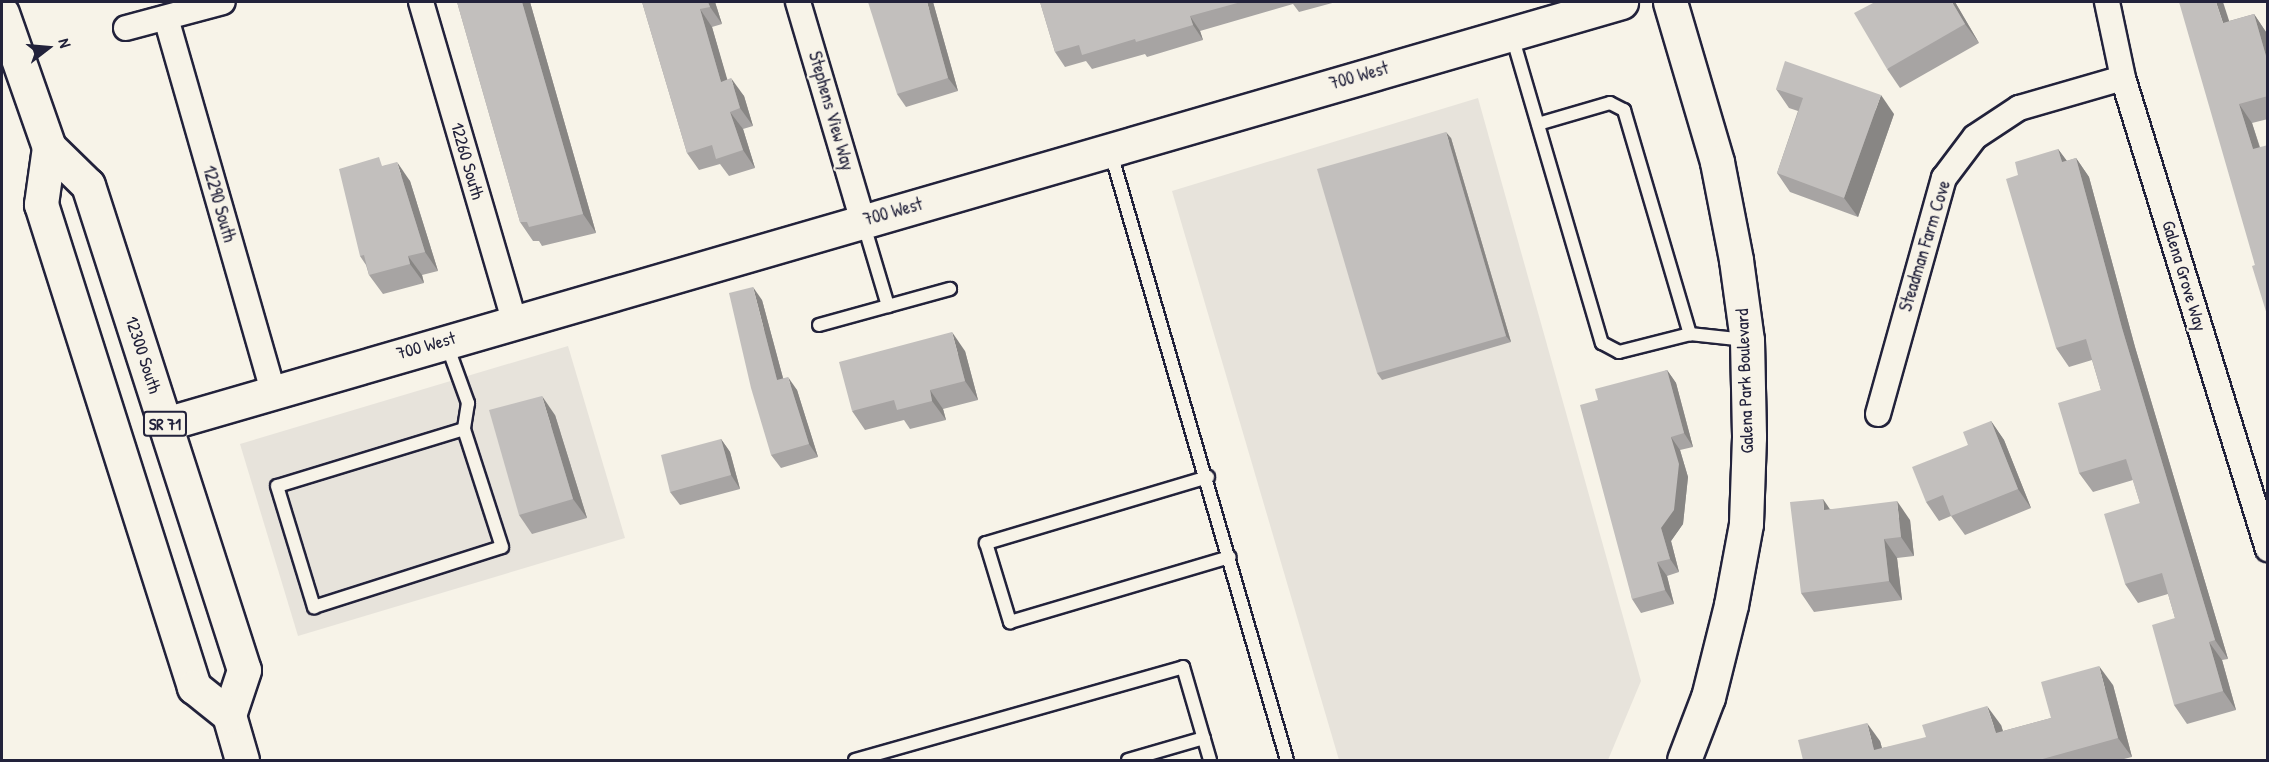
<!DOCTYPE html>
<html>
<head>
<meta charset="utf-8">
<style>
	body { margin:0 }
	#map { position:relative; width:2269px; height:762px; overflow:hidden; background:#f7f3e8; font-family:"Patrick Hand",sans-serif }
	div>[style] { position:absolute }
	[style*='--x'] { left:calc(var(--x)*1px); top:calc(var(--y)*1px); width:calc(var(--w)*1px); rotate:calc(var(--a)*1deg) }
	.built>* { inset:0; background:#e7e3db }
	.roads { filter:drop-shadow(2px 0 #22223b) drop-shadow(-2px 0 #22223b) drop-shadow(0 2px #22223b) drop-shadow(0 -2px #22223b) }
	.lane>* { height:12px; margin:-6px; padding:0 6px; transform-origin:6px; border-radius:6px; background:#f7f3e8 }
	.street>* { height:24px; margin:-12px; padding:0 12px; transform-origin:12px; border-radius:12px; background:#f7f3e8 }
	.secondary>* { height:33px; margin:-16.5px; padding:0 16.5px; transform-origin:16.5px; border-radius:16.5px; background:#f7f3e8 }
	.primary>* { height:33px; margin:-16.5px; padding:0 16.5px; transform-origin:16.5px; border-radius:16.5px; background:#f7f3e8 }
	.wall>* { inset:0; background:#a7a4a3 }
	.shaded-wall>* { inset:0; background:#888684 }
	.building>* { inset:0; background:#c2bfbd }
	span { translate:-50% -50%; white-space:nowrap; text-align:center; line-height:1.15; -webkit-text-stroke:4.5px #f7f3e8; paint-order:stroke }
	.shield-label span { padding:2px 4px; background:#f7f3e8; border:2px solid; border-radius:4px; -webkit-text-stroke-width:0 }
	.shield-label { font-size:16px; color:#22223b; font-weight:700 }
	.street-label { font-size:18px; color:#22223b }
	.frame { position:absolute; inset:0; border:3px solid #22223b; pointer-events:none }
	.north { position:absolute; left:18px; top:18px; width:60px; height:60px; -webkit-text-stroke:4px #f7f3e8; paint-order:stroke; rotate:74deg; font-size:16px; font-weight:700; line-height:24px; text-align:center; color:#22223b }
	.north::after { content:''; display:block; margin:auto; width:21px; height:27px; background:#22223b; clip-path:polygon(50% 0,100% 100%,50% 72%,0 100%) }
</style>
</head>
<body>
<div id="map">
	<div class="built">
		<i style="clip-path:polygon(1478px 98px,1641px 681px,1608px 760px,1339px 760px,1172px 191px)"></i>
		<i style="clip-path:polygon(568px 346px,625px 538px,298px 636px,240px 444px)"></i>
	</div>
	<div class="roads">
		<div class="lane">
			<i style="--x:1512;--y:36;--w:320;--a:73.7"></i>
			<i style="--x:1602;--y:343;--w:19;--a:28"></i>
			<i style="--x:1619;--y:352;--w:73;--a:-14.2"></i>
			<i style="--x:1690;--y:334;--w:56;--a:6.1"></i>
			<i style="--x:1538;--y:124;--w:75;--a:-16.3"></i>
			<i style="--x:1610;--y:103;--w:16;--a:27"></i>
			<i style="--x:1624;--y:110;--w:234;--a:73.6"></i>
			<i style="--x:1110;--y:150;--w:635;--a:73.82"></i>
			<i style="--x:863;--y:222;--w:88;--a:73.4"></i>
			<i style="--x:819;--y:325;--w:136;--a:-15.4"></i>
			<i style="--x:447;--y:345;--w:62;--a:70.1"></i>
			<i style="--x:468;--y:403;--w:26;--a:99"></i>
			<i style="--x:464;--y:429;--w:195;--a:163"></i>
			<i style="--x:277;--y:486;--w:127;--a:73"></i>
			<i style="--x:314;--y:607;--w:197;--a:-17.7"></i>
			<i style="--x:502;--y:547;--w:124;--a:-107.9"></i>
			<i style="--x:1208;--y:477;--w:232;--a:163.4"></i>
			<i style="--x:986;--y:543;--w:83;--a:73.1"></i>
			<i style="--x:1010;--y:622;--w:229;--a:-16.5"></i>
			<i style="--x:855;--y:760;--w:341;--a:-15.8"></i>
			<i style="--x:1183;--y:667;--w:97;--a:73.8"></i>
			<i style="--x:1128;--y:760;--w:79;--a:-16.1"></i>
		</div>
		<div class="street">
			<i style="--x:421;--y:2;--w:332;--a:73.7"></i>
			<i style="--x:798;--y:2;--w:228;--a:73.5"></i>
			<i style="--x:2107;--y:2;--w:78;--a:78.1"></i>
			<i style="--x:2123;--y:78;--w:493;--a:72.9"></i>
			<i style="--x:166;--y:18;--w:387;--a:74"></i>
			<i style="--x:126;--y:28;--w:100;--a:-15"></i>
			<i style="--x:1878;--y:414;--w:245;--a:-74.4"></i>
			<i style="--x:1944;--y:178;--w:51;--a:-52.9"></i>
			<i style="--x:1975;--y:137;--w:53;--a:-33.4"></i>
			<i style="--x:2019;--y:108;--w:108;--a:-16.1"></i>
		</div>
		<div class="secondary">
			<i style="--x:1670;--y:2;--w:167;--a:73.6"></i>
			<i style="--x:1717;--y:162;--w:100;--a:79"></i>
			<i style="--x:1736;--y:260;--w:81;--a:82.2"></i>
			<i style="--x:1747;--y:340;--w:97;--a:88.8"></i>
			<i style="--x:1749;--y:437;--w:87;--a:92"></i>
			<i style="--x:1746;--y:524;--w:82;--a:100.5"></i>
			<i style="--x:1731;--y:605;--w:95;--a:104"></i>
			<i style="--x:1708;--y:697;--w:67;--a:110.9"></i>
			<i style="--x:165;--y:424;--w:1516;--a:-16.16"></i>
		</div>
		<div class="primary">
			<i style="--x:2;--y:13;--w:142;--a:70.7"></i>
			<i style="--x:49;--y:147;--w:54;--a:44.3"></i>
			<i style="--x:88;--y:185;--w:509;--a:72.17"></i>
			<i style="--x:244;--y:670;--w:47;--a:108.4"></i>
			<i style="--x:229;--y:715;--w:47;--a:73.9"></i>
			<i style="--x:49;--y:147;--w:58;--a:98"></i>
			<i style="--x:41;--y:204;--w:507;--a:72.42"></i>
			<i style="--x:194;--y:687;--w:45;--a:38.7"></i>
		</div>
	</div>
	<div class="wall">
		<i style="clip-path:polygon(457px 2px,530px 2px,596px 233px,542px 246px,539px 241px,533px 241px,520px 222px)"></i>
		<i style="clip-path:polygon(642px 2px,715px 2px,722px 24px,712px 27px,727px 80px,744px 96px,753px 126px,743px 129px,755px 168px,729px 176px,720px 164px,699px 170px,687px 153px)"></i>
		<i style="clip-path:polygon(933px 2px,958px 91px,906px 107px,897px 94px)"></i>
		<i style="clip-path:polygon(1040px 2px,1336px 2px,1299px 12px,1293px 4px,1200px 31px,1203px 40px,1147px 57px,1145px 54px,1092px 69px,1086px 61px,1065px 67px,1055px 52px)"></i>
		<i style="clip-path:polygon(1955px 2px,1979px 43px,1900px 88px,1887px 69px)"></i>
		<i style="clip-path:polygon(2254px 14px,2268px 35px,2268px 119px,2252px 123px,2260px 147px,2255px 265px,2229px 21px)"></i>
		<i style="clip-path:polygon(1776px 89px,1894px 114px,1858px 217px,1790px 192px,1777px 173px,1798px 111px,1789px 108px)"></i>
		<i style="clip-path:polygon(1451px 138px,1511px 342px,1382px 380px,1377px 373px)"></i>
		<i style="clip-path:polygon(2058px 149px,2067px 161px,2076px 158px,2089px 177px,2135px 347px,2228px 659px,2222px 660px,2236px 710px,2187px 724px,2174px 705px,2175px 618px,2168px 594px,2138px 603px,2125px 584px,2140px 503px,2133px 480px,2093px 492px,2079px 473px,2101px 390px,2092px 360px,2069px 367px,2056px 348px)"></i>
		<i style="clip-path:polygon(385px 165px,410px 181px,438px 271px,422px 275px,424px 283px,383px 294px,369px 275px,366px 265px,360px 256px)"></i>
		<i style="clip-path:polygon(762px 300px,783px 378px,797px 390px,818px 457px,781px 468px,771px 455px)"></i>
		<i style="clip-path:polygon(965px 351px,978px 400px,943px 409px,946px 420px,910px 429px,904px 420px,865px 430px,852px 411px)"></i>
		<i style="clip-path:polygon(1667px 370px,1676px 383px,1693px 447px,1680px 450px,1688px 477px,1683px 524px,1671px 541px,1679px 572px,1667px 576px,1674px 604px,1641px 613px,1632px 599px,1598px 400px)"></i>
		<i style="clip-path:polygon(555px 415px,587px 518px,532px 534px,519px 515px)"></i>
		<i style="clip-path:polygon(1991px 421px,2004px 440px,2031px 508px,1965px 535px,1951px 516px,1939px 521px,1926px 502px,1968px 445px)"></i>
		<i style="clip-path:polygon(721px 439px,730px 452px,740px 489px,680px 505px,670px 492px)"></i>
		<i style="clip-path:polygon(1830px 509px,1910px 520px,1914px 556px,1897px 558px,1902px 600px,1814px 612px,1801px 593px)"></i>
		<i style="clip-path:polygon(2113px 685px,2132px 757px,2120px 760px,1803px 760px,1880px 741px,1882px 748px,2001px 725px,2003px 731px,2051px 718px)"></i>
	</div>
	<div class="shaded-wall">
		<i style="clip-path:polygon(522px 2px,530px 2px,596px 233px,583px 214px)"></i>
		<i style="clip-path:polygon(708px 2px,715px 2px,722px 24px,710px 7px)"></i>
		<i style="clip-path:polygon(927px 2px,933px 2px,958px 91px,948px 78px)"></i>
		<i style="clip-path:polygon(1952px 2px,1955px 2px,1979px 43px,1965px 24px)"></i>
		<i style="clip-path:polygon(2216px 2px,2223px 2px,2236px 42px,2223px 23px)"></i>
		<i style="clip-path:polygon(700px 9px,712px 27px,733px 99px,721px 82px)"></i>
		<i style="clip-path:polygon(2254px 14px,2268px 35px,2268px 63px)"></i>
		<i style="clip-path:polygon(1190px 16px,1200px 31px,1203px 40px,1193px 25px)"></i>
		<i style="clip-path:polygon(731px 78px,744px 96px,753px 126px,740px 108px)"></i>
		<i style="clip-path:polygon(1881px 95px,1894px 114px,1858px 217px,1844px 198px)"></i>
		<i style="clip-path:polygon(2239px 104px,2252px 123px,2266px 168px,2253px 149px)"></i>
		<i style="clip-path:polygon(730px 112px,743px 129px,755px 168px,743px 150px)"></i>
		<i style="clip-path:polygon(1446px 132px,1451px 138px,1511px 342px,1506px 336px)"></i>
		<i style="clip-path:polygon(2058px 149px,2072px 168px,2062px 162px)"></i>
		<i style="clip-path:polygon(2076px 158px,2089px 177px,2135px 347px,2228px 659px,2215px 640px,2122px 328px)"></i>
		<i style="clip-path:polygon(397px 162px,410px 181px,438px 271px,425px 252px)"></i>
		<i style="clip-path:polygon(408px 256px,422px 275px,424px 283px,410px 264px)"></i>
		<i style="clip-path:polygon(753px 287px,762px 300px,787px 393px,777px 380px)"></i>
		<i style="clip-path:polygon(952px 332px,965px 351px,978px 400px,965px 381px)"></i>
		<i style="clip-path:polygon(1667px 370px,1676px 383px,1693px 447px,1684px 433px)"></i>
		<i style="clip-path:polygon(788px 377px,797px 390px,818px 457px,809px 444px)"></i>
		<i style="clip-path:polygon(930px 390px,943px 409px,946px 420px,932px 401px)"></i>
		<i style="clip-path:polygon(542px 396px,555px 415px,587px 518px,573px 499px)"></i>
		<i style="clip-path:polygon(1991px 421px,2004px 440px,2031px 508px,2018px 489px)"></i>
		<i style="clip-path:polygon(1671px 437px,1680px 450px,1688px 477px,1683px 524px,1671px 541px,1679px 572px,1670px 559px,1661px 528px)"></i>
		<i style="clip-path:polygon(721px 439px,730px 452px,740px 489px,731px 475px)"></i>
		<i style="clip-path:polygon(1823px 499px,1836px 518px,1824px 510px)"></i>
		<i style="clip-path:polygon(1897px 501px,1910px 520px,1914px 556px,1901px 537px)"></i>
		<i style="clip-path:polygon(1884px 539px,1897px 558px,1902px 600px,1889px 581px)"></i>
		<i style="clip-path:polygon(1657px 562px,1667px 576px,1674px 604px,1665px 590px)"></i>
		<i style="clip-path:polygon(2209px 642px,2222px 660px,2236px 710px,2223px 691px)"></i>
		<i style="clip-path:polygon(2099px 666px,2113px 685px,2132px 757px,2118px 738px)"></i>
		<i style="clip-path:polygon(1987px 706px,2001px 725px,2009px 752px,1996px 733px)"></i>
		<i style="clip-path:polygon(1867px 723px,1880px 741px,1885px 760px,1874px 750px)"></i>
	</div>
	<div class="building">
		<i style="clip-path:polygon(457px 2px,522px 2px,583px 214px,529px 227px,527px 222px,520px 222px)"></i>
		<i style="clip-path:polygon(642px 2px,708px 2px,710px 7px,700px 9px,721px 82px,731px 78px,740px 108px,730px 112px,743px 150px,716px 159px,712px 145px,687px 153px)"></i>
		<i style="clip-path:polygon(868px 2px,927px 2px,948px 78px,897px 94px)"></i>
		<i style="clip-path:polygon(1040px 2px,1241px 2px,1190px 16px,1193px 25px,1136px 42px,1135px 39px,1082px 55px,1079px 45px,1055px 52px)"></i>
		<i style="clip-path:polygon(1875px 2px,1952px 2px,1965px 24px,1887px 69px,1854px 13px)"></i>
		<i style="clip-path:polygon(2179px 2px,2216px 2px,2223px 23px,2254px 14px,2268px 63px,2268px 96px,2239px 104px,2253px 149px,2268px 145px,2268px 318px,2252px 266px,2255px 265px)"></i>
		<i style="clip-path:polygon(1785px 61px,1881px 95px,1844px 198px,1777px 173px,1803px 98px,1776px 89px)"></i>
		<i style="clip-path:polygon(1446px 132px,1506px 336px,1377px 373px,1317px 169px)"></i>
		<i style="clip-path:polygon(2058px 149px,2062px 162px,2076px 158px,2122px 328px,2215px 640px,2209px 642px,2223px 691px,2174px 705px,2152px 625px,2175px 618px,2162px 573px,2125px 584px,2104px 514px,2140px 503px,2126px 459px,2079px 473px,2058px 403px,2101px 390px,2086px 339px,2056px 348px,2006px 179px,2018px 175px,2015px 162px)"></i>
		<i style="clip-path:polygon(379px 157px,382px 166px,397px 162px,425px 252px,408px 256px,410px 264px,369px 275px,364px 255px,360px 256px,339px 169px)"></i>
		<i style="clip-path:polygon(753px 287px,777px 380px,788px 377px,809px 444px,771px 455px,751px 388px,729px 293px)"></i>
		<i style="clip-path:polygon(952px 332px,965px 381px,930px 390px,932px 401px,897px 410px,894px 400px,852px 411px,839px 362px)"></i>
		<i style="clip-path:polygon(1667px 370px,1684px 433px,1671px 437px,1679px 464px,1674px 510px,1661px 528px,1670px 559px,1657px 562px,1665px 590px,1632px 599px,1580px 405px,1598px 400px,1595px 389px)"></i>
		<i style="clip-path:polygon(542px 396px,573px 499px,519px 515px,489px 410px)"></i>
		<i style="clip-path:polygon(1991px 421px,2018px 489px,1951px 516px,1943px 495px,1926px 502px,1912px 467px,1968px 445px,1963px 432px)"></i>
		<i style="clip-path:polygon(721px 439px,731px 475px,670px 492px,661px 455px)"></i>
		<i style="clip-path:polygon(1823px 499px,1824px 510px,1897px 501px,1901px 537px,1884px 539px,1889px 581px,1801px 593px,1790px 502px)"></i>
		<i style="clip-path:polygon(2099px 666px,2118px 738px,2039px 760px,1803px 760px,1798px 740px,1867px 723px,1874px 750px,1926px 737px,1922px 725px,1987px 706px,1996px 733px,2051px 718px,2041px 682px)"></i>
	</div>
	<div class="shield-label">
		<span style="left:165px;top:424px">SR 71</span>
	</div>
	<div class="street-label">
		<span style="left:1359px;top:76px;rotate:-16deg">700 West</span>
		<span style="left:831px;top:111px;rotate:74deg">Stephens View Way</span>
		<span style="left:467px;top:161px;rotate:74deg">12260 South</span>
		<span style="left:219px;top:204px;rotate:74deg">12290 South</span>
		<span style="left:893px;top:212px;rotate:-16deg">700 West</span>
		<span style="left:1925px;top:246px;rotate:-73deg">Steadman Farm Cove</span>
		<span style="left:2184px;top:276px;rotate:73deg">Galena Grove Way</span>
		<span style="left:426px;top:346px;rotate:-16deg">700 West</span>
		<span style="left:143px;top:355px;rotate:72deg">12300 South</span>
		<span style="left:1745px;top:381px;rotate:-92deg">Galena Park Boulevard</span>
	</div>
	<div class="frame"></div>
	<div class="north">N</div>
</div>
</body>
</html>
